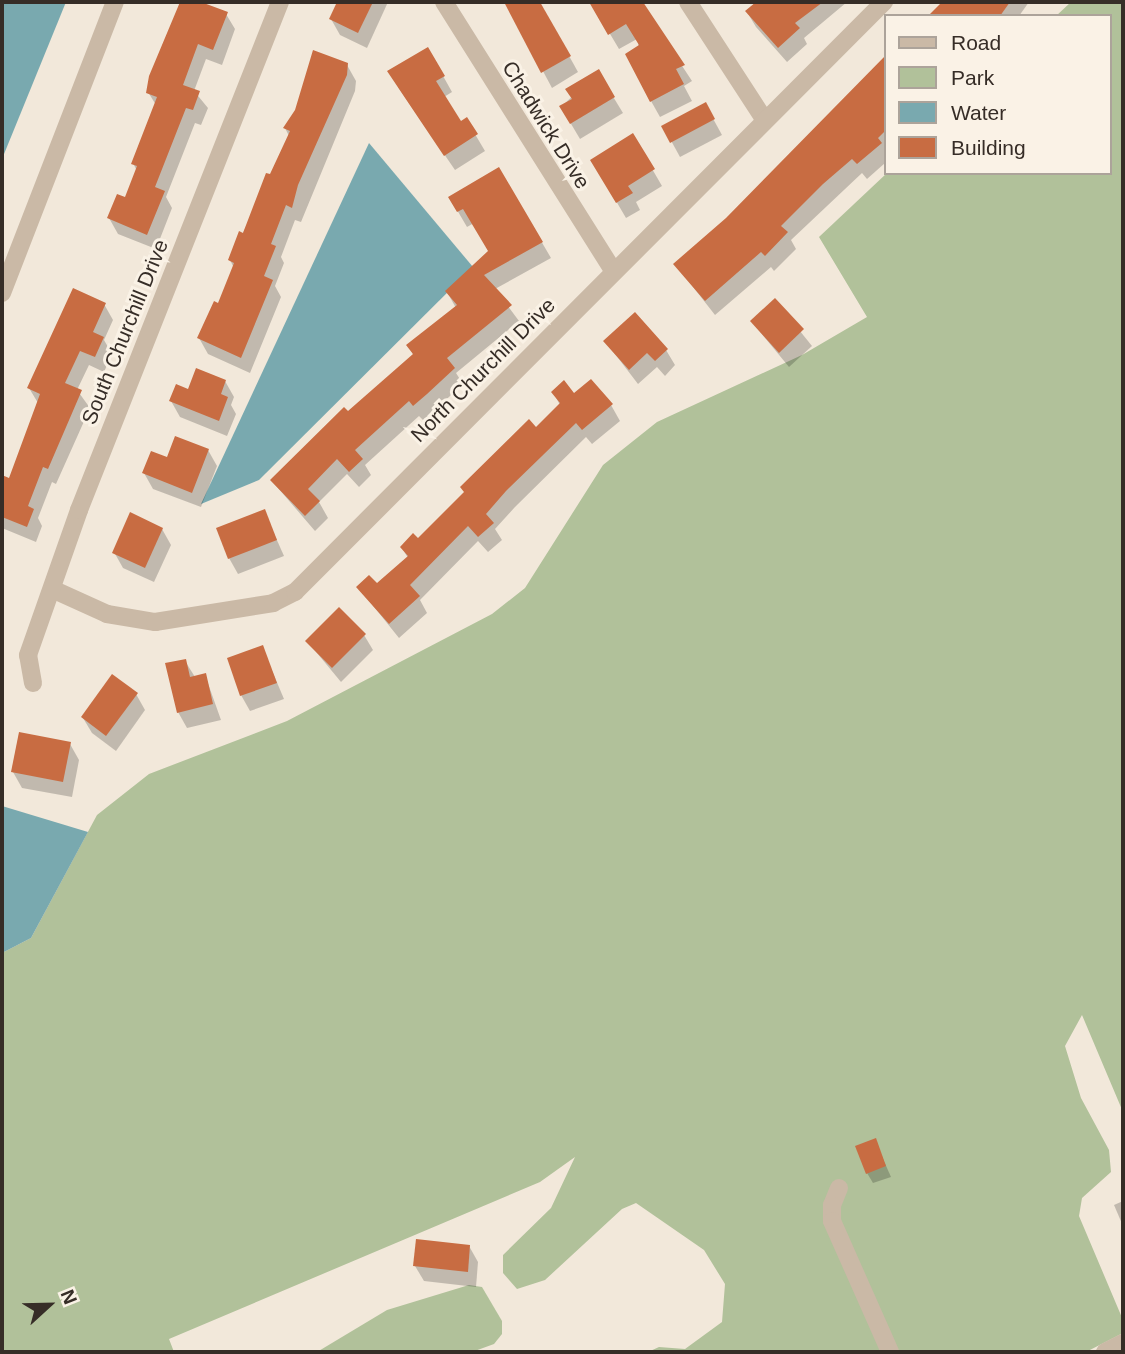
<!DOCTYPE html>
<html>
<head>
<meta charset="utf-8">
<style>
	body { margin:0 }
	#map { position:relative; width:1125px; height:1354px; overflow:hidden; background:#f2e8da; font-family:Helvetica,sans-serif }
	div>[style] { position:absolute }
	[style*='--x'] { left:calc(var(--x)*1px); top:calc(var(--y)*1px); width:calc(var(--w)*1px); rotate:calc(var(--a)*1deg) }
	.green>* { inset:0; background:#b1c19a }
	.water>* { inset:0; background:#79a9af }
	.shadow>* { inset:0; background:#0003 }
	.building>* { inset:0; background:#c86c42 }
	.minor>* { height:18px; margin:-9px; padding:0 9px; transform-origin:9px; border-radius:9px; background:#cab9a6 }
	span { translate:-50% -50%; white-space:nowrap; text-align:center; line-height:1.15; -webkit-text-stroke:6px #faf2e6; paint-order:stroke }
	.street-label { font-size:21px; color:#362d27 }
	.frame { position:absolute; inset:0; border:4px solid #362d27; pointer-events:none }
	.legend { position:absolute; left:884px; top:14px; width:228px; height:161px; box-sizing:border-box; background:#faf2e6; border:2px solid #aca39a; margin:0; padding:9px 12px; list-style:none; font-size:21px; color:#362d27 }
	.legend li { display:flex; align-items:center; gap:14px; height:35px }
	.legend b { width:35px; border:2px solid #aca39a }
	.north { position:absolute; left:14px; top:1270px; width:70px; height:70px; -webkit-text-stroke:5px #faf2e6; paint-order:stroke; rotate:68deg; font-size:19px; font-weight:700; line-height:28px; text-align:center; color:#362d27 }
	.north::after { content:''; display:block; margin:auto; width:24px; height:32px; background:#362d27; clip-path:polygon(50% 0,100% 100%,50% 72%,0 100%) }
</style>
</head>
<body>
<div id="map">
	<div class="green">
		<i style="clip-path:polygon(1071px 2px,1123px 2px,1123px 1112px,1082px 1015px,1065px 1046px,1081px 1098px,1109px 1150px,1111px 1172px,1082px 1198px,1079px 1216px,1123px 1320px,1123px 1333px,1086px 1352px,648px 1352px,659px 1347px,685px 1349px,722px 1322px,725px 1284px,704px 1250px,636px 1203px,622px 1209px,545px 1280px,517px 1289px,503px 1273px,503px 1255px,551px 1208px,575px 1157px,540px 1182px,169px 1339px,174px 1352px,2px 1352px,2px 953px,31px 938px,97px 815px,149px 774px,287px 721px,492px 614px,525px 588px,603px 465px,657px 422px,802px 355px,867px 317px,819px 237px,887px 173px,1109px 173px,1109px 16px,1056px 16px)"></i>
		<i style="clip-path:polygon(469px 1285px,482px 1287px,502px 1321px,502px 1334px,494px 1344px,472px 1352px,317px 1352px,387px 1310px)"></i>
	</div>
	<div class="water">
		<i style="clip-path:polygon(2px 2px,66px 2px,2px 159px)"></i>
		<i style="clip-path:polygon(369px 143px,473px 267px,259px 480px,201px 504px)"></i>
		<i style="clip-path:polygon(2px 806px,88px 832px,31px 938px,2px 953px)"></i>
	</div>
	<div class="shadow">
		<i style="clip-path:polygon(182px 2px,196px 2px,226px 14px,235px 29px,222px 65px,206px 59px,194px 91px,208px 108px,201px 125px,195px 123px,166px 197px,172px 208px,156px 249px,118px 234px,109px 218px,126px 199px,137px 171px,133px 163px,156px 105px,148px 92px,151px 77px)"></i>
		<i style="clip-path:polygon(339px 2px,388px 2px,367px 48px,340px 35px,331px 19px)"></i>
		<i style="clip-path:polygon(506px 2px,539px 2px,578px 72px,552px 88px)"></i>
		<i style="clip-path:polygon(591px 2px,640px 2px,692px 81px,684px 86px,692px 101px,660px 117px,651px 101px,637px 39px,619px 49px)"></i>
		<i style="clip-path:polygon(751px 2px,847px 2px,804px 38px,807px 44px,787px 62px,756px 27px,747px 12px,754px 5px)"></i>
		<i style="clip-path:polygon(944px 2px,1029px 2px,1019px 16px,929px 16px)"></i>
		<i style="clip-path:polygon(428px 49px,452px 92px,444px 97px,460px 123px,466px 119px,485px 151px,455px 170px,398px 87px)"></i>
		<i style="clip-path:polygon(885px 58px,885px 163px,867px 179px,862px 173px,791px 240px,796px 249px,774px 271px,771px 267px,715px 315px,675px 264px,727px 219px)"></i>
		<i style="clip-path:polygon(347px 65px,356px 81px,355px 91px,301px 222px,295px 220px,281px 257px,284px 263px,275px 286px,281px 297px,250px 373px,208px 354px,199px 338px,219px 306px,234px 268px,230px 260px,289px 136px,285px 128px)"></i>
		<i style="clip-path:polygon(598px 72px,623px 113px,580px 139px,561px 107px)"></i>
		<i style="clip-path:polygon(705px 104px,722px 135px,680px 157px,663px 126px)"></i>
		<i style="clip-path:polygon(633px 136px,662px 186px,636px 202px,640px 210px,626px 218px,592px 160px)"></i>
		<i style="clip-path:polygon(499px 169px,551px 258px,495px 289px,519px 321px,456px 373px,463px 384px,436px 409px,423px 420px,419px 416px,365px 465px,371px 475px,359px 487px,347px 474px,319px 502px,328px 518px,315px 531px,272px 481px,414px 356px,408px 345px,456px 308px,447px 292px,490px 251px,474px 223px,467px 227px,450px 198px)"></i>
		<i style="clip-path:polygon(775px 300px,812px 346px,789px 367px,752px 322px)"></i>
		<i style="clip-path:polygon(104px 304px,113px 320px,104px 340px,112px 354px,104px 372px,89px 365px,77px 390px,90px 408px,56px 484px,52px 482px,38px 518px,42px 526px,36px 542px,2px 528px,2px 477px,10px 481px,38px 403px,29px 388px)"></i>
		<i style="clip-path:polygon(605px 341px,666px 350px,675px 365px,665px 376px,657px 367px,638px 384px)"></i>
		<i style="clip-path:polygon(225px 381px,234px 397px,231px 405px,236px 414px,227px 436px,180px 417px,171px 401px)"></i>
		<i style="clip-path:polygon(553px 392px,611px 405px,620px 421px,592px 444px,586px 437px,515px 507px,495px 529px,502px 540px,488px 552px,478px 541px,420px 600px,427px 613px,399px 638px,358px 587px,377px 586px,408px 558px,402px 548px,418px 540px,560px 405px)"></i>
		<i style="clip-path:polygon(208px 450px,217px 466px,201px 507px,153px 489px,144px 473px,168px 460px)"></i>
		<i style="clip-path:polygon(264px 511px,284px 556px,238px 574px,229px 558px)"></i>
		<i style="clip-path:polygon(162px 529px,171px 545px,154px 582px,123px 568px,114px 552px)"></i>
		<i style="clip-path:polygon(364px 635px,373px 650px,341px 682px,307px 641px)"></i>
		<i style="clip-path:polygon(262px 647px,284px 699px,250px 711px,241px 695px)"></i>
		<i style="clip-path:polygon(185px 661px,195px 677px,205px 675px,221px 720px,187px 728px,178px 712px)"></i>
		<i style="clip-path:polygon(136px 694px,145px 710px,116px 751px,92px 733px,83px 718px)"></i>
		<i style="clip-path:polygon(70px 744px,79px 760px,72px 797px,22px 788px,13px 772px)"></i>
		<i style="clip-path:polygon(875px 1141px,891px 1177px,873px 1183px,867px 1173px)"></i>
		<i style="clip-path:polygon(1123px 1201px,1123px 1226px,1114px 1205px)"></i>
		<i style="clip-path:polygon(469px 1246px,478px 1262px,476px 1287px,424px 1281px,415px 1266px)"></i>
	</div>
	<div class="building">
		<i style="clip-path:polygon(180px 2px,201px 2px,228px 12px,213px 50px,198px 44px,183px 85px,200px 91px,193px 110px,186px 108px,155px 187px,165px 191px,147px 235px,107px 218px,117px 194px,125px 197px,137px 166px,131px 164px,157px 97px,146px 93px,149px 76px)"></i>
		<i style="clip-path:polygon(337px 2px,373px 2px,358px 33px,329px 19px)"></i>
		<i style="clip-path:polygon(504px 2px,540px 2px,571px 56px,541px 73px)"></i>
		<i style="clip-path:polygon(589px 2px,643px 2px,685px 65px,676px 69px,684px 84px,650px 102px,625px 54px,639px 45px,626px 24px,608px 35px)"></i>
		<i style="clip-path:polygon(756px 2px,823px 2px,795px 23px,800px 28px,778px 48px,745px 11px)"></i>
		<i style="clip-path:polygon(942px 2px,1010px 2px,1000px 16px,928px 16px)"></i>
		<i style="clip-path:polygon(428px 47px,445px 76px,436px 81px,461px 121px,467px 117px,478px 134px,444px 156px,387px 71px)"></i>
		<i style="clip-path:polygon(313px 50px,348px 63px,347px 75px,298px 185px,292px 208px,286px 205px,271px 244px,276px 246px,264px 276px,273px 280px,241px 358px,197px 338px,214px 301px,218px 303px,234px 263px,228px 260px,239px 231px,243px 233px,266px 173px,270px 174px,290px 131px,283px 128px,295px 110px)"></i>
		<i style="clip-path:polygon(885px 56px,885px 131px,878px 138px,882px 143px,857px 164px,852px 159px,823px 184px,781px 226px,788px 232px,765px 256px,761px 252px,705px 301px,673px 264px,726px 218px)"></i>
		<i style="clip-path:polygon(599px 69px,615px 97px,570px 124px,559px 106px,572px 99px,565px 89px)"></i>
		<i style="clip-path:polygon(706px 102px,715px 119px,670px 143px,661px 126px)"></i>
		<i style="clip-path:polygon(633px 133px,655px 169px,628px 186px,633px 193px,616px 203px,590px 160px)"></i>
		<i style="clip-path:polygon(499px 167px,543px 242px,484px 275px,512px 305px,447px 358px,455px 368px,427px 394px,413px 406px,409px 401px,355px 450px,363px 459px,349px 472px,337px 459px,308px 489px,320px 501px,305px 516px,270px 480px,344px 407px,348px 411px,413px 354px,406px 345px,457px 305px,445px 291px,488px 251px,463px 209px,457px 212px,448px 197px)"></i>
		<i style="clip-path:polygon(73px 288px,106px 303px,93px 332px,104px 337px,95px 357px,80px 351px,65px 383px,82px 390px,48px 469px,43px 467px,28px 506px,34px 509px,27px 527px,2px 517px,2px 475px,9px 478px,40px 394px,27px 388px)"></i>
		<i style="clip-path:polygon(775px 298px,804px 329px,779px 353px,750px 321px)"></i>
		<i style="clip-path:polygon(635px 312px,668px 349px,655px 361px,647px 353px,629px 370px,603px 341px)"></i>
		<i style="clip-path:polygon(196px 368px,226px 380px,221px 394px,228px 397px,219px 421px,169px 401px,176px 384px,188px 389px)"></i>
		<i style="clip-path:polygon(591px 379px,613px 404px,582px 430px,576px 423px,506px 491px,486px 514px,494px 523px,478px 537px,468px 526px,410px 585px,420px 596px,389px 624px,356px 587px,369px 575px,377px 583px,408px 556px,400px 547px,413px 533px,418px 538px,464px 492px,460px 487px,529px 419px,536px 427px,560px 403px,551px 392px,564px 380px,574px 393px)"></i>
		<i style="clip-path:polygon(175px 436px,209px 449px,192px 493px,142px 473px,151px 451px,167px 457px)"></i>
		<i style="clip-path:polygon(265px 509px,277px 540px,228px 559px,216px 528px)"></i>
		<i style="clip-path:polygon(130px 512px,163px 528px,145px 568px,112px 553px)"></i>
		<i style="clip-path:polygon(339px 607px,366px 634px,332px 668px,305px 641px)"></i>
		<i style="clip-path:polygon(263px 645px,277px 683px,240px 696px,227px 658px)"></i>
		<i style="clip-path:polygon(186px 659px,190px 677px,206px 673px,213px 704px,177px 713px,165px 663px)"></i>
		<i style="clip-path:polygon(112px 674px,138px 693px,106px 736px,81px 717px)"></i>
		<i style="clip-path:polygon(19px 732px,71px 742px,63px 782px,11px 772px)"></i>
		<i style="clip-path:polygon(876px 1138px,886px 1166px,866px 1174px,855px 1146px)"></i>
		<i style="clip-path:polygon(416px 1239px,470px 1245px,468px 1272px,413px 1266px)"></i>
	</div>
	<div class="minor">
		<i style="--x:444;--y:2;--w:317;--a:57.8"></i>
		<i style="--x:688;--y:2;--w:140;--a:57"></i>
		<i style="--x:2;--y:293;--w:312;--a:-68.8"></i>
		<i style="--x:52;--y:589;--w:60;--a:24.4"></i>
		<i style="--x:107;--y:614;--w:49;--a:9.5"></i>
		<i style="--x:155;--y:622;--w:120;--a:-9.1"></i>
		<i style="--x:273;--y:603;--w:25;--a:-27"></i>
		<i style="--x:295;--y:592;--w:834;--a:-45.05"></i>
		<i style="--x:33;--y:683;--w:28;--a:-100"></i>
		<i style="--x:28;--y:655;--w:154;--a:-70.6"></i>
		<i style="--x:79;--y:510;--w:546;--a:-68.41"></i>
		<i style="--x:839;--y:1188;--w:18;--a:112"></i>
		<i style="--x:832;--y:1205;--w:16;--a:90"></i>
		<i style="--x:832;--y:1221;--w:143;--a:66.1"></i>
		<i style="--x:1105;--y:1352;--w:20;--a:-27"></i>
	</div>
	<div class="street-label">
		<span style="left:546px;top:125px;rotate:58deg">Chadwick Drive</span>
		<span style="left:125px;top:332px;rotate:-68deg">South Churchill Drive</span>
		<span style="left:483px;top:370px;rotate:-45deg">North Churchill Drive</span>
	</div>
	<div class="frame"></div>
	<ul class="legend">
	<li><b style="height:9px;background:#cab9a6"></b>Road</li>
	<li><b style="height:19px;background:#b1c19a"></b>Park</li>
	<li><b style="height:19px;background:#79a9af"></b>Water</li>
	<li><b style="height:19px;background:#c86c42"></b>Building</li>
	</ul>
	<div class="north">N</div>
</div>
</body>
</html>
